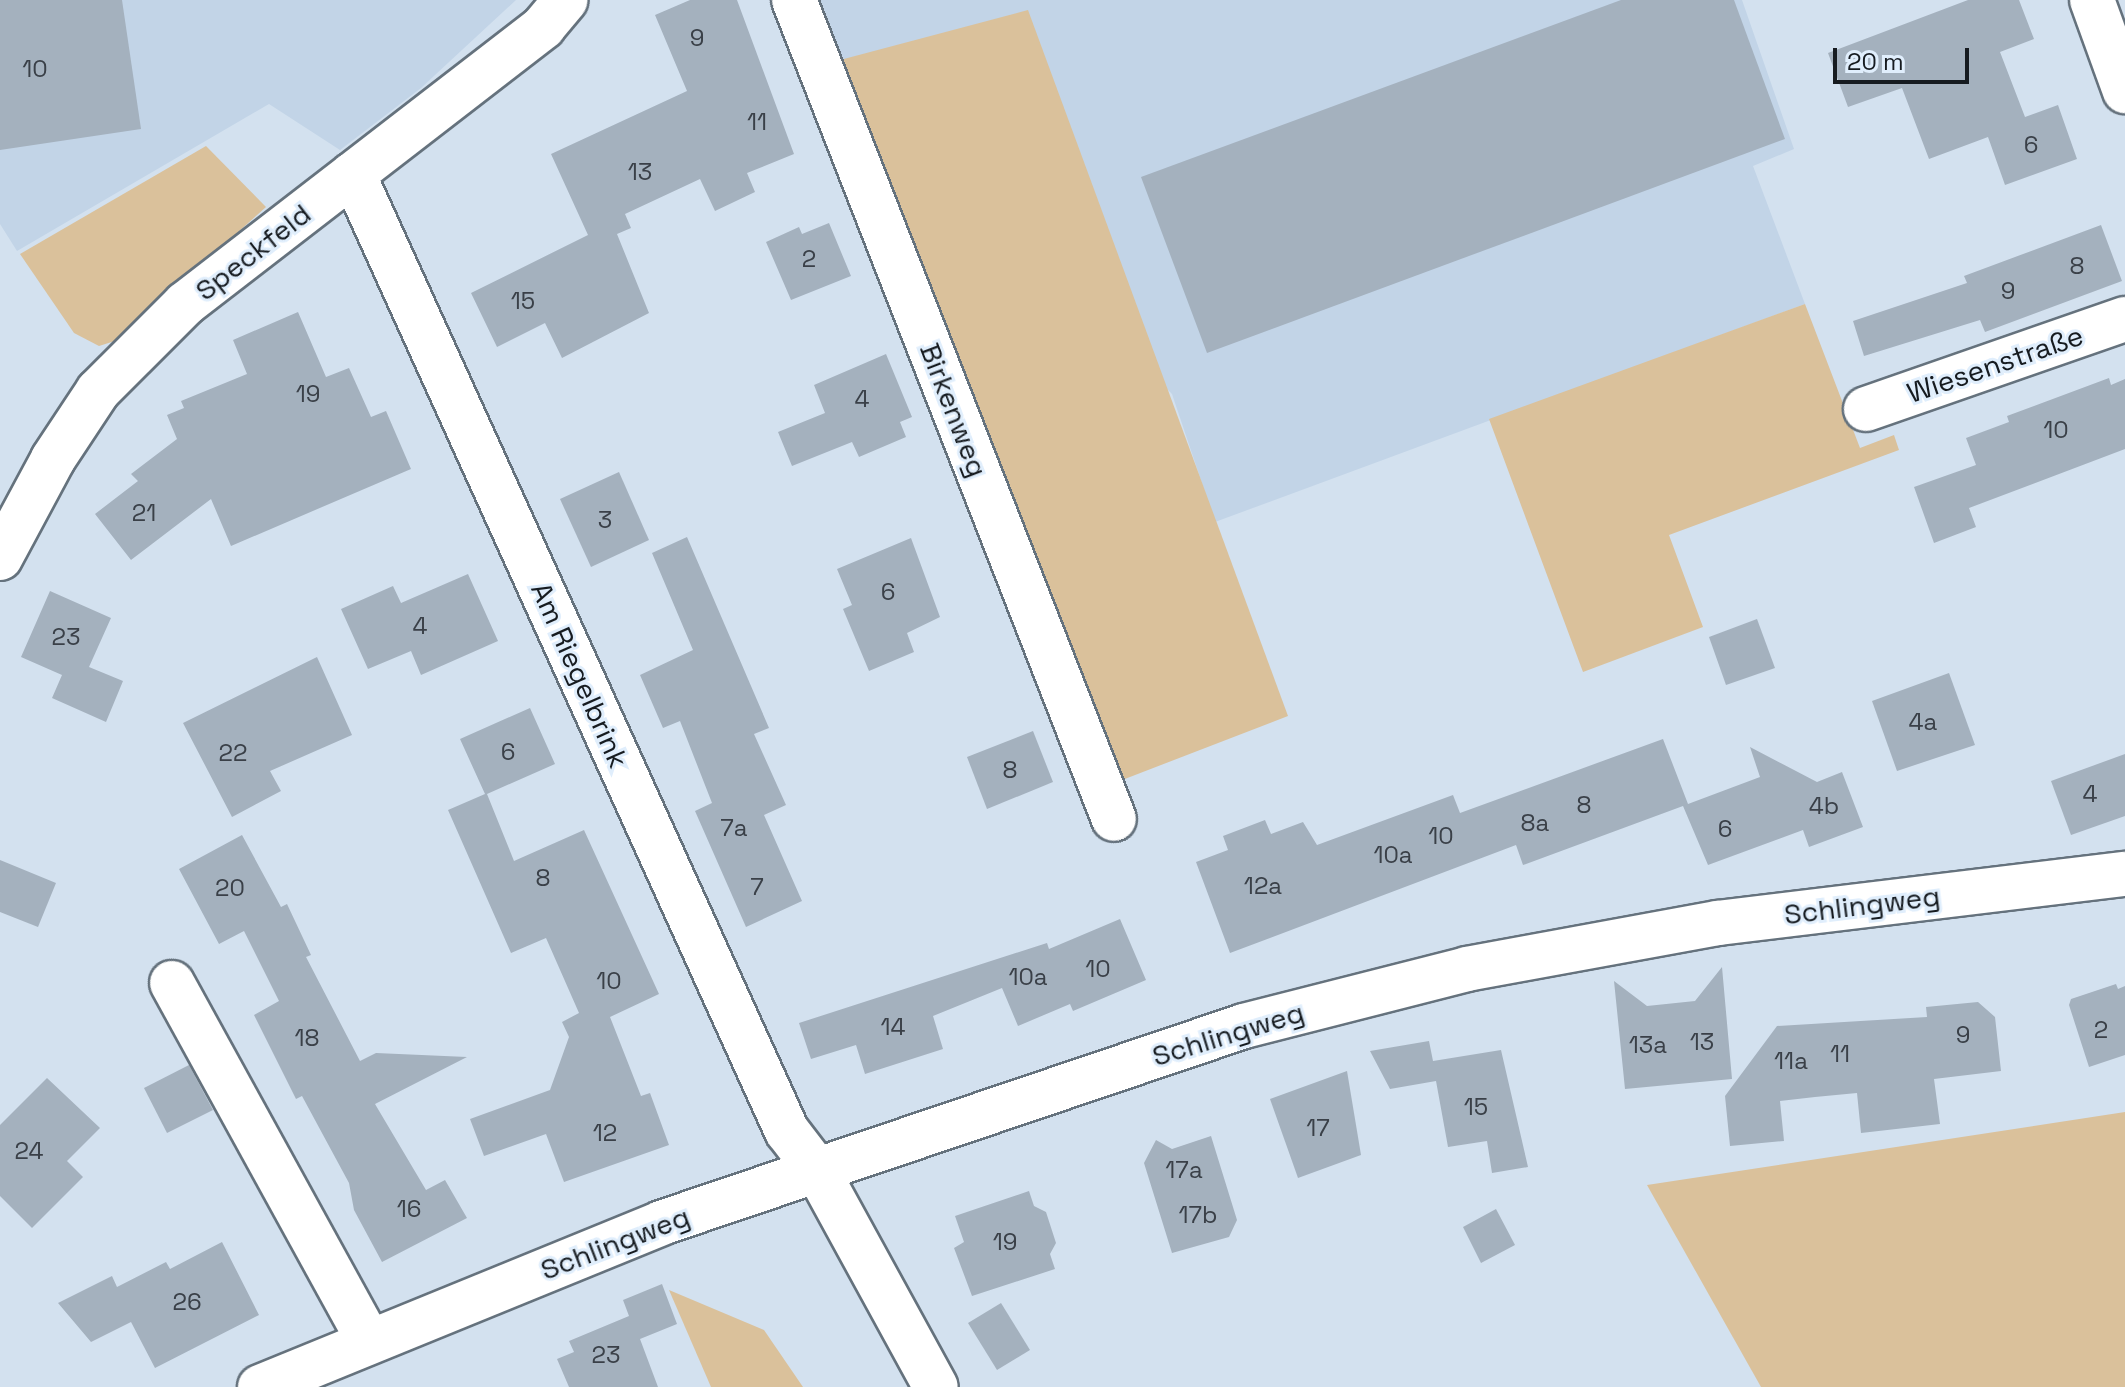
<!DOCTYPE html>
<html>
<head>
<meta charset="utf-8">
<style>
	body { margin:0 }
	#map { position:relative; width:2125px; height:1387px; overflow:hidden; background:#d3e1ef; font-family:"Space Grotesk",sans-serif }
	div>[style] { position:absolute }
	[style*='--x'] { left:calc(var(--x)*1px); top:calc(var(--y)*1px); width:calc(var(--w)*1px); rotate:calc(var(--a)*1deg) }
	.built>* { inset:0; background:#c2d4e7 }
	.green>* { inset:0; background:#dac19b }
	.building>* { inset:0; background:#a4b1be }
	.roads { filter:drop-shadow(2px 0 #65727d) drop-shadow(-2px 0 #65727d) drop-shadow(0 2px #65727d) drop-shadow(0 -2px #65727d) }
	.street>* { height:44px; margin:-22px; padding:0 22px; transform-origin:22px; border-radius:22px; background:#fff }
	span { translate:-50% -50%; white-space:nowrap; text-align:center; line-height:1.15; -webkit-text-stroke:6px #e0eefc; paint-order:stroke }
	.number-label { font-size:24px; color:#3a4048 }
	.number-label span { -webkit-text-stroke-width:0 }
	.street-label { font-size:28px; color:#161b20 }
	.scale { position:absolute; left:1833px; top:48px; width:136px; height:36px; box-sizing:border-box; border:4px solid #161b20; border-top:0; padding-left:10px; font-size:24px; line-height:28px; white-space:nowrap; color:#161b20; -webkit-text-stroke:6px #e0eefc; paint-order:stroke }
</style>
</head>
<body>
<div id="map">
	<div class="built">
		<i style="clip-path:polygon(0 0,516px 0,421px 88px,340px 150px,269px 104px,17px 251px,0 224px)"></i>
		<i style="clip-path:polygon(817px 0,1742px 0,1794px 149px,1753px 166px,1805px 304px,1215px 522px,1172px 394px,840px 60px)"></i>
	</div>
	<div class="green">
		<i style="clip-path:polygon(1028px 10px,1288px 716px,1117px 782px,840px 60px)"></i>
		<i style="clip-path:polygon(206px 146px,266px 207px,118px 340px,99px 346px,74px 333px,20px 254px)"></i>
		<i style="clip-path:polygon(1805px 304px,1860px 448px,1894px 435px,1899px 450px,1669px 535px,1703px 627px,1583px 672px,1489px 419px)"></i>
		<i style="clip-path:polygon(2125px 1112px,2125px 1387px,1761px 1387px,1647px 1185px)"></i>
		<i style="clip-path:polygon(669px 1290px,764px 1330px,803px 1387px,711px 1387px)"></i>
	</div>
	<div class="building">
		<i style="clip-path:polygon(0 0,122px 0,141px 129px,0 150px)"></i>
		<i style="clip-path:polygon(690px 0,737px 0,794px 154px,747px 173px,755px 192px,715px 211px,700px 179px,625px 214px,631px 228px,617px 234px,649px 313px,562px 358px,545px 323px,497px 347px,471px 293px,588px 235px,551px 154px,687px 91px,655px 15px)"></i>
		<i style="clip-path:polygon(1621px 0,1734px 0,1785px 139px,1207px 353px,1141px 177px)"></i>
		<i style="clip-path:polygon(1968px 0,2019px 0,2034px 39px,2000px 52px,2025px 117px,2058px 105px,2077px 159px,2005px 185px,1988px 137px,1929px 159px,1902px 88px,1848px 107px,1828px 53px)"></i>
		<i style="clip-path:polygon(829px 223px,851px 276px,791px 300px,766px 242px,799px 227px,802px 234px)"></i>
		<i style="clip-path:polygon(2101px 225px,2122px 281px,1985px 332px,1980px 320px,1864px 356px,1853px 321px,1967px 283px,1964px 276px)"></i>
		<i style="clip-path:polygon(298px 312px,326px 377px,349px 368px,371px 417px,386px 411px,411px 469px,231px 546px,211px 499px,131px 560px,95px 514px,138px 481px,131px 474px,177px 439px,167px 415px,184px 408px,181px 401px,247px 374px,233px 340px)"></i>
		<i style="clip-path:polygon(886px 354px,912px 417px,900px 422px,906px 437px,859px 457px,852px 442px,792px 466px,778px 432px,825px 413px,814px 385px)"></i>
		<i style="clip-path:polygon(2109px 378px,2111px 385px,2125px 379px,2125px 449px,1969px 508px,1976px 527px,1934px 543px,1914px 487px,1976px 465px,1966px 438px,2009px 422px,2007px 416px)"></i>
		<i style="clip-path:polygon(619px 472px,649px 540px,591px 567px,560px 499px)"></i>
		<i style="clip-path:polygon(687px 537px,769px 728px,754px 734px,786px 805px,764px 815px,802px 901px,746px 927px,695px 811px,712px 803px,680px 721px,663px 728px,640px 675px,693px 650px,652px 553px)"></i>
		<i style="clip-path:polygon(911px 538px,940px 617px,907px 633px,914px 652px,869px 671px,843px 609px,852px 605px,837px 569px)"></i>
		<i style="clip-path:polygon(468px 574px,498px 641px,421px 675px,411px 651px,368px 669px,341px 609px,393px 586px,401px 603px)"></i>
		<i style="clip-path:polygon(50px 591px,111px 618px,89px 667px,123px 681px,106px 722px,52px 698px,62px 675px,21px 657px)"></i>
		<i style="clip-path:polygon(1757px 619px,1775px 668px,1726px 685px,1709px 637px)"></i>
		<i style="clip-path:polygon(317px 657px,352px 735px,270px 771px,281px 791px,232px 817px,183px 723px)"></i>
		<i style="clip-path:polygon(1949px 673px,1975px 745px,1897px 771px,1872px 701px)"></i>
		<i style="clip-path:polygon(530px 708px,555px 764px,487px 794px,514px 861px,584px 830px,659px 994px,610px 1017px,641px 1096px,650px 1093px,669px 1145px,564px 1182px,546px 1134px,484px 1156px,470px 1119px,550px 1090px,569px 1037px,562px 1022px,579px 1013px,546px 938px,511px 953px,448px 810px,485px 794px,460px 739px)"></i>
		<i style="clip-path:polygon(1033px 731px,1053px 782px,987px 809px,967px 757px)"></i>
		<i style="clip-path:polygon(1663px 739px,1688px 804px,1760px 777px,1750px 747px,1817px 782px,1842px 772px,1863px 827px,1809px 847px,1803px 830px,1708px 865px,1683px 806px,1523px 865px,1516px 845px,1230px 953px,1196px 862px,1228px 850px,1223px 836px,1265px 820px,1271px 834px,1303px 822px,1317px 845px,1453px 795px,1460px 813px)"></i>
		<i style="clip-path:polygon(2125px 754px,2125px 816px,2071px 835px,2051px 781px)"></i>
		<i style="clip-path:polygon(242px 835px,281px 907px,287px 904px,311px 955px,306px 957px,360px 1061px,376px 1053px,467px 1057px,375px 1104px,426px 1190px,445px 1180px,467px 1218px,382px 1262px,354px 1210px,349px 1183px,302px 1096px,296px 1099px,254px 1015px,279px 1001px,244px 931px,219px 944px,179px 869px)"></i>
		<i style="clip-path:polygon(0 860px,56px 883px,38px 927px,0 912px)"></i>
		<i style="clip-path:polygon(1120px 919px,1146px 980px,1073px 1011px,1070px 1004px,1018px 1026px,1002px 988px,933px 1016px,943px 1049px,865px 1074px,856px 1045px,811px 1059px,799px 1023px,1047px 943px,1049px 949px)"></i>
		<i style="clip-path:polygon(1722px 967px,1732px 1079px,1625px 1089px,1614px 981px,1647px 1006px,1695px 1001px)"></i>
		<i style="clip-path:polygon(2116px 984px,2118px 989px,2125px 986px,2125px 1055px,2089px 1067px,2069px 1005px,2071px 999px)"></i>
		<i style="clip-path:polygon(1978px 1002px,1995px 1017px,2001px 1071px,1934px 1079px,1940px 1124px,1861px 1133px,1857px 1093px,1815px 1097px,1780px 1101px,1784px 1141px,1730px 1146px,1725px 1096px,1777px 1026px,1927px 1017px,1926px 1007px)"></i>
		<i style="clip-path:polygon(1429px 1041px,1433px 1061px,1501px 1050px,1528px 1167px,1492px 1173px,1487px 1141px,1448px 1147px,1436px 1081px,1390px 1089px,1370px 1051px)"></i>
		<i style="clip-path:polygon(189px 1065px,213px 1110px,167px 1133px,144px 1088px)"></i>
		<i style="clip-path:polygon(1347px 1071px,1361px 1155px,1298px 1178px,1270px 1099px)"></i>
		<i style="clip-path:polygon(47px 1078px,100px 1128px,67px 1161px,83px 1177px,32px 1228px,0 1196px,0 1125px)"></i>
		<i style="clip-path:polygon(1211px 1136px,1237px 1220px,1229px 1237px,1172px 1253px,1144px 1163px,1156px 1140px,1172px 1149px)"></i>
		<i style="clip-path:polygon(1029px 1191px,1034px 1206px,1046px 1212px,1056px 1243px,1050px 1254px,1055px 1269px,972px 1296px,954px 1248px,964px 1242px,955px 1216px)"></i>
		<i style="clip-path:polygon(1496px 1209px,1515px 1245px,1481px 1263px,1463px 1227px)"></i>
		<i style="clip-path:polygon(222px 1242px,259px 1315px,155px 1368px,131px 1322px,91px 1342px,58px 1303px,112px 1276px,117px 1287px,166px 1262px,170px 1269px)"></i>
		<i style="clip-path:polygon(662px 1284px,677px 1324px,640px 1339px,658px 1387px,569px 1387px,557px 1359px,574px 1352px,569px 1341px,629px 1316px,623px 1300px)"></i>
		<i style="clip-path:polygon(1001px 1303px,1030px 1350px,997px 1370px,968px 1323px)"></i>
	</div>
	<div class="roads">
		<div class="street">
			<i style="--x:794;--y:0;--w:879;--a:68.66"></i>
			<i style="--x:2092;--y:0;--w:97;--a:70.1"></i>
			<i style="--x:353;--y:174;--w:1051;--a:65.61"></i>
			<i style="--x:787;--y:1131;--w:49;--a:52.4"></i>
			<i style="--x:817;--y:1170;--w:247;--a:61.3"></i>
			<i style="--x:1866;--y:409;--w:274;--a:-19.2"></i>
			<i style="--x:0;--y:558;--w:112;--a:-61.8"></i>
			<i style="--x:53;--y:459;--w:82;--a:-56.5"></i>
			<i style="--x:98;--y:391;--w:123;--a:-45"></i>
			<i style="--x:185;--y:304;--w:453;--a:-37.7"></i>
			<i style="--x:543;--y:27;--w:35;--a:-50"></i>
			<i style="--x:172;--y:983;--w:409;--a:61.2"></i>
			<i style="--x:260;--y:1387;--w:433;--a:-22.2"></i>
			<i style="--x:661;--y:1223;--w:615;--a:-18.67"></i>
			<i style="--x:1244;--y:1026;--w:230;--a:-14.3"></i>
			<i style="--x:1467;--y:969;--w:255;--a:-10.4"></i>
			<i style="--x:1718;--y:923;--w:410;--a:-6.9"></i>
		</div>
	</div>
	<div class="number-label">
		<span style="left:697px;top:38px">9</span>
		<span style="left:35px;top:69px">10</span>
		<span style="left:757px;top:122px">11</span>
		<span style="left:2031px;top:145px">6</span>
		<span style="left:640px;top:172px">13</span>
		<span style="left:809px;top:259px">2</span>
		<span style="left:2077px;top:266px">8</span>
		<span style="left:2008px;top:291px">9</span>
		<span style="left:523px;top:301px">15</span>
		<span style="left:308px;top:394px">19</span>
		<span style="left:862px;top:399px">4</span>
		<span style="left:2056px;top:430px">10</span>
		<span style="left:144px;top:513px">21</span>
		<span style="left:605px;top:520px">3</span>
		<span style="left:888px;top:592px">6</span>
		<span style="left:420px;top:626px">4</span>
		<span style="left:66px;top:637px">23</span>
		<span style="left:1923px;top:722px">4a</span>
		<span style="left:508px;top:752px">6</span>
		<span style="left:233px;top:753px">22</span>
		<span style="left:1010px;top:770px">8</span>
		<span style="left:2090px;top:794px">4</span>
		<span style="left:1584px;top:805px">8</span>
		<span style="left:1824px;top:806px">4b</span>
		<span style="left:1535px;top:823px">8a</span>
		<span style="left:734px;top:828px">7a</span>
		<span style="left:1725px;top:829px">6</span>
		<span style="left:1441px;top:836px">10</span>
		<span style="left:1393px;top:855px">10a</span>
		<span style="left:543px;top:878px">8</span>
		<span style="left:1263px;top:886px">12a</span>
		<span style="left:757px;top:887px">7</span>
		<span style="left:230px;top:888px">20</span>
		<span style="left:1098px;top:969px">10</span>
		<span style="left:1028px;top:977px">10a</span>
		<span style="left:609px;top:981px">10</span>
		<span style="left:893px;top:1027px">14</span>
		<span style="left:2101px;top:1030px">2</span>
		<span style="left:1963px;top:1035px">9</span>
		<span style="left:307px;top:1038px">18</span>
		<span style="left:1702px;top:1042px">13</span>
		<span style="left:1648px;top:1045px">13a</span>
		<span style="left:1840px;top:1054px">11</span>
		<span style="left:1791px;top:1061px">11a</span>
		<span style="left:1476px;top:1107px">15</span>
		<span style="left:1318px;top:1128px">17</span>
		<span style="left:605px;top:1133px">12</span>
		<span style="left:29px;top:1151px">24</span>
		<span style="left:1184px;top:1170px">17a</span>
		<span style="left:409px;top:1209px">16</span>
		<span style="left:1198px;top:1215px">17b</span>
		<span style="left:1005px;top:1242px">19</span>
		<span style="left:187px;top:1302px">26</span>
		<span style="left:606px;top:1355px">23</span>
	</div>
	<div class="street-label">
		<span style="left:253px;top:252px;rotate:-38deg">Speckfeld</span>
		<span style="left:1995px;top:364px;rotate:-19deg">Wiesenstraße</span>
		<span style="left:954px;top:410px;rotate:69deg">Birkenweg</span>
		<span style="left:580px;top:675px;rotate:66deg">Am Riegelbrink</span>
		<span style="left:1862px;top:905px;rotate:-7deg">Schlingweg</span>
		<span style="left:1228px;top:1034px;rotate:-17deg">Schlingweg</span>
		<span style="left:615px;top:1243px;rotate:-21deg">Schlingweg</span>
	</div>
	<div class="scale">20 m</div>
</div>
</body>
</html>
